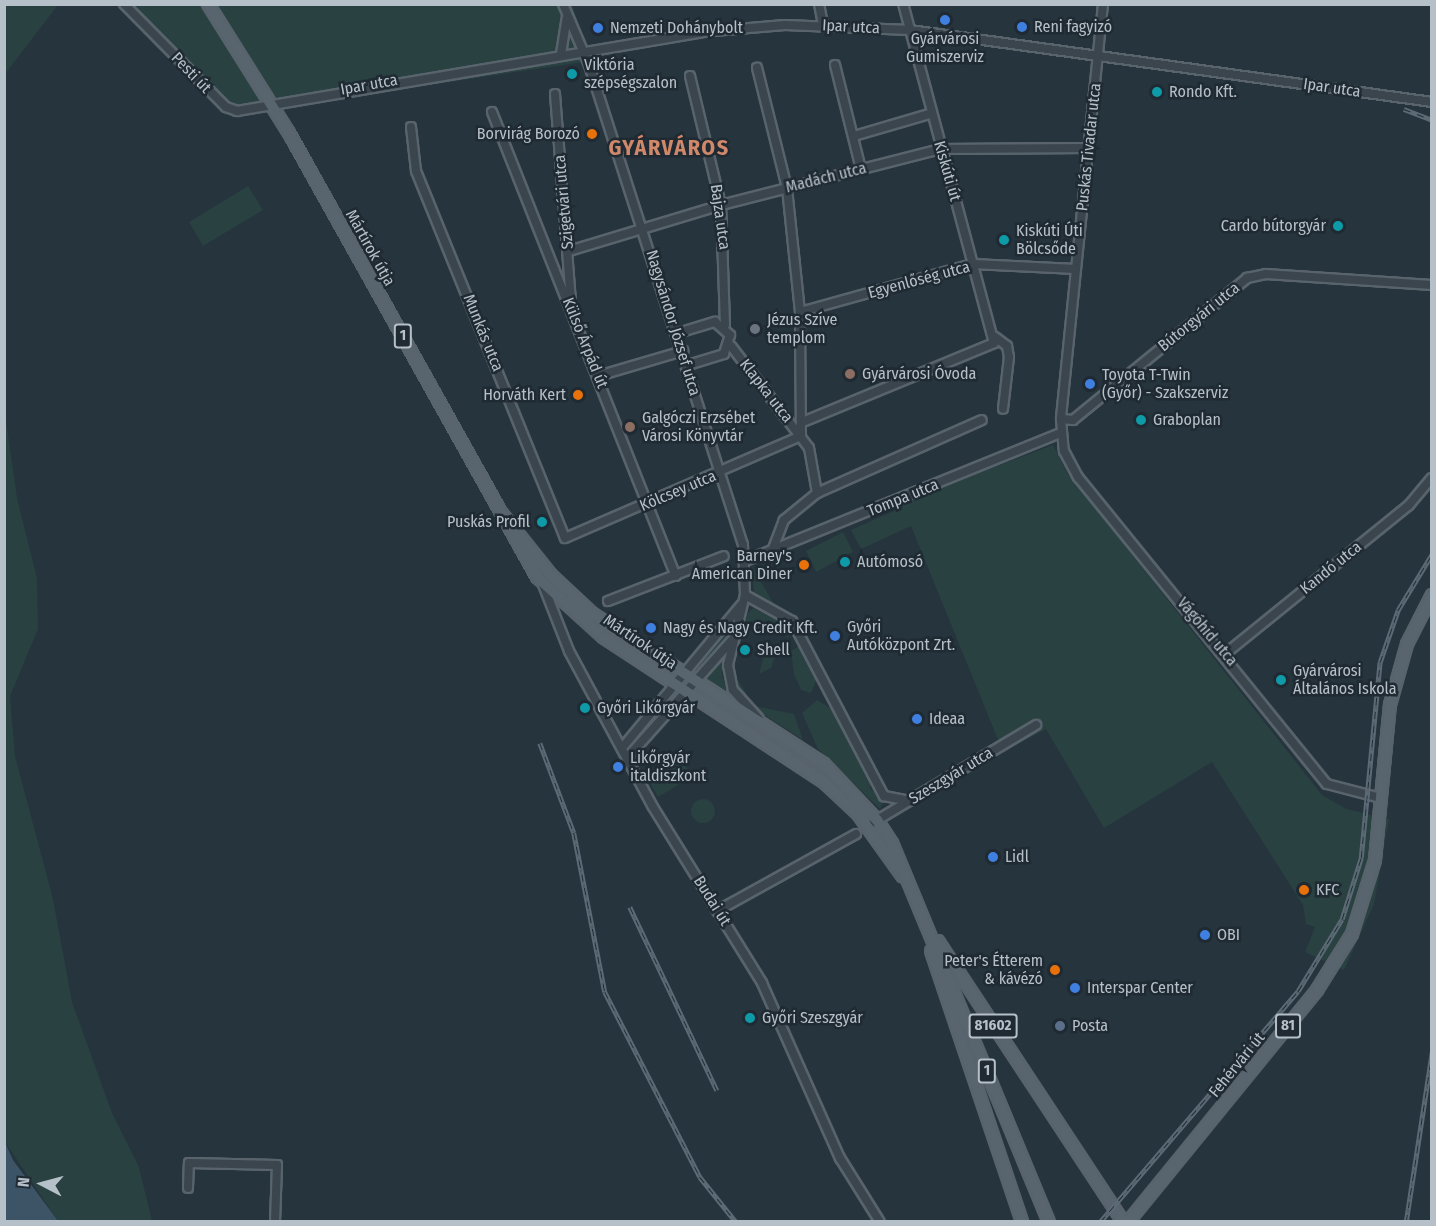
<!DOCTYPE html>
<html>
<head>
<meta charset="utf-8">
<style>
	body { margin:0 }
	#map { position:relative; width:1436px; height:1226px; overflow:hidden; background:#26343e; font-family:"Fira Sans Condensed",sans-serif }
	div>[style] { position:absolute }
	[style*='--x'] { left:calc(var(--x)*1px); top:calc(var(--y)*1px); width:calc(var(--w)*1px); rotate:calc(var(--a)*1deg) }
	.green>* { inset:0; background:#294140 }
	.round { border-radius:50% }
	.water>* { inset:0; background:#3c5466 }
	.roads { filter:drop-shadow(2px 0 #58636c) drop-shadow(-2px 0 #58636c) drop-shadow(0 2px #58636c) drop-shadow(0 -2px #58636c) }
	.minor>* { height:8px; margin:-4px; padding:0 4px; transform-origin:4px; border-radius:4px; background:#3a454e }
	.major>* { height:10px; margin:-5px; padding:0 5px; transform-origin:5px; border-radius:5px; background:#58646e }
	.rail>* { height:4.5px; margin-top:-2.25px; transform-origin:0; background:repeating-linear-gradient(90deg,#1f2a33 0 7px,#5c6a75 0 14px); box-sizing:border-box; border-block:2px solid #5c6a75 }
	.dots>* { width:16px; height:16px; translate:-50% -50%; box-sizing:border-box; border:3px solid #1f2a33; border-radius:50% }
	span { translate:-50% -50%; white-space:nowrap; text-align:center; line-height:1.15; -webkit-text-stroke:5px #1f2a33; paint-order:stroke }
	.shield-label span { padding:2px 4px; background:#1f2a33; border:2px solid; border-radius:4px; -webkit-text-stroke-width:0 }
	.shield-label { font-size:15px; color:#b6c0c9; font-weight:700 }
	.street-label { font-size:16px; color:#b6c0c9 }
	.poi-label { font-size:16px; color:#b6c0c9 }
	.left { translate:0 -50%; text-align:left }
	.right { translate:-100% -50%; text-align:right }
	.district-label { font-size:22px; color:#d0886a; font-weight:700; letter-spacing:1.5px }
	.frame { position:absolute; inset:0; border:6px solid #b6c0c9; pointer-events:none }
	.north { position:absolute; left:12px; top:1154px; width:60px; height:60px; -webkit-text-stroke:4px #1f2a33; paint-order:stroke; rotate:276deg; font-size:16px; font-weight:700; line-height:24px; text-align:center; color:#b6c0c9 }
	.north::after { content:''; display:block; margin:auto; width:21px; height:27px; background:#b6c0c9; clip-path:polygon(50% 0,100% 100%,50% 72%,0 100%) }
</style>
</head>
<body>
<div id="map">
	<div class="green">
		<i style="clip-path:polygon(5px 4px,58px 5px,5px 74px,4px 5px)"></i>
		<i style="clip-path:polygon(122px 5px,572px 5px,591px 61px,225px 115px)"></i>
		<i style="clip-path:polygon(248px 186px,263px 210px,203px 246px,189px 222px)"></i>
		<i style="clip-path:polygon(4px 407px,17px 498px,37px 578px,38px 629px,10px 696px,15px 756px,53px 899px,72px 1002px,112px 1113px,139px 1167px,152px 1221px,58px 1221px,5px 1142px)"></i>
		<i style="clip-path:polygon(1053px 445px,1068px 474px,1322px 795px,1346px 809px,1389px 819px,1374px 904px,1344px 970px,1305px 952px,1315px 927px,1306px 924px,1303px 905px,1212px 762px,1104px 828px,1046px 729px,1003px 752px,911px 526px,861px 549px,851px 530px,903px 507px,901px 502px)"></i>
		<i style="clip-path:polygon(843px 532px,853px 552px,816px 572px,806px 551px)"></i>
		<i style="clip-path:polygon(752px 566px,776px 608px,754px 594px)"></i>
		<i style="clip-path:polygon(753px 608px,788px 625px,792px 634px,787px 638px,785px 631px,765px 624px,761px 629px,746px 624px,732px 671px,754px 706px,794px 714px,803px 740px,752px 707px,733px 685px,731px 657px,748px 613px)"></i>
		<i style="clip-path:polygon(736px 616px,728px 638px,696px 674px,695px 670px)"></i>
		<i style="clip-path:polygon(799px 646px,817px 679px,811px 693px,801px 690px,794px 674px,791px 651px)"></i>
		<i style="clip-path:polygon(766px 647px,776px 653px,771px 668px,759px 674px)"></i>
		<i style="clip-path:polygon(723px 656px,722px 676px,731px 699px,702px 681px)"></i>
		<i style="clip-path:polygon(817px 700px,835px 711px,871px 779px,870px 788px,884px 801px,880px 809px,818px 749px,802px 713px)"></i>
		<i style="clip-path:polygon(676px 758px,695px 775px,658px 797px,648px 780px)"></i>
		<i class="round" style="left:691px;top:799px;width:24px;height:24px"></i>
	</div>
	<div class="water">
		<i style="clip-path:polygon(5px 1142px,13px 1160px,58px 1221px,5px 1221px)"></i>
	</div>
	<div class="roads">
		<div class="minor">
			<i style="--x:124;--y:4;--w:145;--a:45.3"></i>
			<i style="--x:226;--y:107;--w:12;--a:20"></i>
			<i style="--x:237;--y:111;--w:472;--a:-9.6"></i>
			<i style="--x:702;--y:32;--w:83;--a:-4.8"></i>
			<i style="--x:785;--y:25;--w:125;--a:2.3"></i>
			<i style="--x:910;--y:30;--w:527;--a:7.85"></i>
			<i style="--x:563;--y:4;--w:66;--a:66.9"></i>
			<i style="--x:589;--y:65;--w:504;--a:72.21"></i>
			<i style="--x:743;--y:545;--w:50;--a:87.7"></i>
			<i style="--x:745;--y:595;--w:72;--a:103.7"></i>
			<i style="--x:728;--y:665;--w:25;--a:79"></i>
			<i style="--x:733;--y:690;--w:38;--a:48"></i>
			<i style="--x:819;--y:4;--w:21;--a:79"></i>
			<i style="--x:1103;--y:4;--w:417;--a:95.8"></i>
			<i style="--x:1061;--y:419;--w:32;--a:85"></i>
			<i style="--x:1064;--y:451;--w:30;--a:62"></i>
			<i style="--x:1078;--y:477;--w:395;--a:51"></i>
			<i style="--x:1327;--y:784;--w:56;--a:14.5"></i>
			<i style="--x:561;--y:54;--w:36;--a:-81"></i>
			<i style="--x:835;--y:65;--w:107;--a:76"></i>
			<i style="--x:690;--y:76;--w:133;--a:76.5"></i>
			<i style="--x:721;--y:205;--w:120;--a:88.1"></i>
			<i style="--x:555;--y:94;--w:210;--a:85.6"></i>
			<i style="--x:492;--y:112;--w:499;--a:68.4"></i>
			<i style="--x:411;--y:127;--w:44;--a:83.5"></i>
			<i style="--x:416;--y:171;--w:396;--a:67.9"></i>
			<i style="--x:565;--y:538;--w:257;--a:-23.4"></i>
			<i style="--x:801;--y:436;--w:124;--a:-90.5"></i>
			<i style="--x:800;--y:312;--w:125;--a:-96"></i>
			<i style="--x:787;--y:188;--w:124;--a:-104"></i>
			<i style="--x:854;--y:136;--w:78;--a:-16.3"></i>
			<i style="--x:569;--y:251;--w:159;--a:-16.8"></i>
			<i style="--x:721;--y:205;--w:227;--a:-14.3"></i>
			<i style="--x:941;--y:149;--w:148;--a:-0.4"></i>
			<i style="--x:800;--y:312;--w:180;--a:-15.5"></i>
			<i style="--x:973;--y:264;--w:103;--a:2.8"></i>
			<i style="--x:678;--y:333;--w:39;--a:-17"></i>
			<i style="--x:715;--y:322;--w:20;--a:41"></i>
			<i style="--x:730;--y:335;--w:20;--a:108"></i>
			<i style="--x:724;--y:354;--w:39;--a:163"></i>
			<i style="--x:995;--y:337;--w:15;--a:37"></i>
			<i style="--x:1007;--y:346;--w:11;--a:80"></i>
			<i style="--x:1009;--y:357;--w:52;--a:96.6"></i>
			<i style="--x:731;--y:346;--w:128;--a:52.6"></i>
			<i style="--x:809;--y:448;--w:46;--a:79.9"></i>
			<i style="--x:817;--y:493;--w:43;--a:140.7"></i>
			<i style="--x:784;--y:520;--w:31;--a:111"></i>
			<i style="--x:598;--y:376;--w:89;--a:-16.4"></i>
			<i style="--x:1061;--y:419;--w:12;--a:5"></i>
			<i style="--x:1073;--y:420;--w:225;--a:-39.2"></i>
			<i style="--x:1247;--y:278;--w:19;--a:-12"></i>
			<i style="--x:1266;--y:274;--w:166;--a:3.8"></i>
			<i style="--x:805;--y:421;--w:204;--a:-22.4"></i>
			<i style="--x:994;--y:343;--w:351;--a:-105"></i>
			<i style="--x:817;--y:493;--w:180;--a:-23.9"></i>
			<i style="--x:745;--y:561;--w:340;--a:-22.1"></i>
			<i style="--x:542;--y:582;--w:74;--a:68.6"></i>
			<i style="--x:569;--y:651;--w:177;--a:61.7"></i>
			<i style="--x:653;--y:807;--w:207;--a:58.2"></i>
			<i style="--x:762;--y:983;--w:192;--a:66"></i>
			<i style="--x:840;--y:1158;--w:75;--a:58"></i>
			<i style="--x:745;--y:595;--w:54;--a:29"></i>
			<i style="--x:792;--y:621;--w:198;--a:62.3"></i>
			<i style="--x:884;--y:796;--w:25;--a:11"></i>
			<i style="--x:608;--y:601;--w:124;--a:-21.2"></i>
			<i style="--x:1225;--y:654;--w:237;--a:-39"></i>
			<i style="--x:1409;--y:505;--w:35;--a:-50"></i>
			<i style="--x:622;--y:748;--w:186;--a:-50.2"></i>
			<i style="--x:627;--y:758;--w:158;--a:-48.3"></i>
			<i style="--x:874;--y:822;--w:189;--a:-30.9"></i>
			<i style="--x:717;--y:911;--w:159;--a:-29"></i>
			<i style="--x:188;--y:1188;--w:25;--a:-88"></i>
			<i style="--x:189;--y:1163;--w:88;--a:1.3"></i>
			<i style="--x:277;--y:1165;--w:57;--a:92"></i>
		</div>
		<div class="major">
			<i style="--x:208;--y:4;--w:152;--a:57.9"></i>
			<i style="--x:289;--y:133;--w:509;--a:60.81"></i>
			<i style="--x:537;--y:577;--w:89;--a:42.3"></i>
			<i style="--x:603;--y:637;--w:266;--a:33.3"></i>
			<i style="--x:825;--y:783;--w:45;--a:43.2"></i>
			<i style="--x:858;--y:814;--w:77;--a:54.5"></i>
			<i style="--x:500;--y:511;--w:82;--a:51.4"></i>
			<i style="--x:551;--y:575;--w:57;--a:42.9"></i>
			<i style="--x:593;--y:614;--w:275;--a:33"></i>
			<i style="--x:824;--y:764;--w:77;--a:46.6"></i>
			<i style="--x:877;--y:820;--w:27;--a:57"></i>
			<i style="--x:892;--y:843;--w:410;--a:67.5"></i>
			<i style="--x:938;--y:941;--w:336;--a:56.6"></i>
			<i style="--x:931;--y:951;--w:286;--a:71.4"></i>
			<i style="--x:1128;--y:1222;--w:299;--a:-50.8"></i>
			<i style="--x:1317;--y:990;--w:66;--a:-58"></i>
			<i style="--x:1352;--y:934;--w:77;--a:-72.7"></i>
			<i style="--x:1375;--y:860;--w:156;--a:-84.5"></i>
			<i style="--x:1390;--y:705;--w:63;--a:-74.4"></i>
			<i style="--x:1407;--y:644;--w:55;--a:-63"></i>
		</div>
	</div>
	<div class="rail">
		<i style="--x:1404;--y:109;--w:30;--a:21"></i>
		<i style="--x:540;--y:743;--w:96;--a:69.3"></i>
		<i style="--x:574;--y:833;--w:162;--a:79"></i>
		<i style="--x:605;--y:992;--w:208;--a:62.8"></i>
		<i style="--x:700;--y:1177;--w:58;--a:51.3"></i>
		<i style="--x:630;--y:907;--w:203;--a:64.6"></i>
		<i style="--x:1100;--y:1222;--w:304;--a:-49.4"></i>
		<i style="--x:1298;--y:991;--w:84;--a:-58.6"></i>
		<i style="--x:1342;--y:919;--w:64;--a:-72.7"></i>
		<i style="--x:1361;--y:858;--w:197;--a:-84.5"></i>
		<i style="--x:1380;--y:662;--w:55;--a:-70.9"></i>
		<i style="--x:1398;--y:610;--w:66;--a:-58.7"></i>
		<i style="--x:1406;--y:1222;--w:172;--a:-81.3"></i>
	</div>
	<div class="dots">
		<i style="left:945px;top:20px;background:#3f7fe0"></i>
		<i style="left:1022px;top:27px;background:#3f7fe0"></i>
		<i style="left:598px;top:28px;background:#3f7fe0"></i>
		<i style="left:572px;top:74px;background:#0f9aa8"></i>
		<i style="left:1157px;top:92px;background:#0f9aa8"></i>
		<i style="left:592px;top:134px;background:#e8710a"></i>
		<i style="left:1338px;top:226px;background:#0f9aa8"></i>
		<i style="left:1004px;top:240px;background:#0f9aa8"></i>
		<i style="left:755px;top:329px;background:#6b7280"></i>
		<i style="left:850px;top:374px;background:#8d6e63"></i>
		<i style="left:1090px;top:384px;background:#3f7fe0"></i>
		<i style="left:578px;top:395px;background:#e8710a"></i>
		<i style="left:1141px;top:420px;background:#0f9aa8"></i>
		<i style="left:630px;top:427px;background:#8d6e63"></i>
		<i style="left:542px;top:522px;background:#0f9aa8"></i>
		<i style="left:845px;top:562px;background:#0f9aa8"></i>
		<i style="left:804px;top:565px;background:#e8710a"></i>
		<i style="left:651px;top:628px;background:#3f7fe0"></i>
		<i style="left:835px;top:636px;background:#3f7fe0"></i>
		<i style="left:745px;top:650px;background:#0f9aa8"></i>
		<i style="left:1281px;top:680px;background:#0f9aa8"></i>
		<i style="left:585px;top:708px;background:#0f9aa8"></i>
		<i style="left:917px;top:719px;background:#3f7fe0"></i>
		<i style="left:618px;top:767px;background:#3f7fe0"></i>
		<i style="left:993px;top:857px;background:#3f7fe0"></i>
		<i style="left:1304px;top:890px;background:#e8710a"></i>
		<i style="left:1205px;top:935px;background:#3f7fe0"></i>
		<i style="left:1055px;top:970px;background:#e8710a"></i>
		<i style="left:1075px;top:988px;background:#3f7fe0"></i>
		<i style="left:750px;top:1018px;background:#0f9aa8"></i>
		<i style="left:1060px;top:1026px;background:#5c6f8a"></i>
	</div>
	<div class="shield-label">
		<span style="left:403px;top:336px">1</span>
		<span style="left:993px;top:1026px">81602</span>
		<span style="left:1288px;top:1026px">81</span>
		<span style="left:987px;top:1071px">1</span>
	</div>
	<div class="street-label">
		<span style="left:851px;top:27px;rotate:3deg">Ipar utca</span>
		<span style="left:191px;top:73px;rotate:46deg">Pesti út</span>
		<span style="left:369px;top:85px;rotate:-10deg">Ipar utca</span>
		<span style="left:1332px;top:88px;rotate:8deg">Ipar utca</span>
		<span style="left:1089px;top:147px;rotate:-84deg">Puskás Tivadar utca</span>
		<span style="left:947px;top:171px;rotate:74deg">Kiskúti út</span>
		<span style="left:826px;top:178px;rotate:-14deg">Madách utca</span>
		<span style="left:564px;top:202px;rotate:-95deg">Szigetvári utca</span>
		<span style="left:720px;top:217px;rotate:82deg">Bajza utca</span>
		<span style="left:370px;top:248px;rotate:61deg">Mártírok útja</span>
		<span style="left:919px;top:280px;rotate:-15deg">Egyenlőség utca</span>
		<span style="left:1199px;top:317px;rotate:-39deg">Bútorgyári utca</span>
		<span style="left:673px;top:323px;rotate:73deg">Nagysándor József utca</span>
		<span style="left:483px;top:333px;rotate:68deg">Munkás utca</span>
		<span style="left:585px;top:343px;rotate:68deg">Külső Árpád út</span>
		<span style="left:766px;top:391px;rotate:52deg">Klapka utca</span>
		<span style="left:678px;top:491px;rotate:-23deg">Kölcsey utca</span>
		<span style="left:903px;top:498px;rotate:-22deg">Tompa utca</span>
		<span style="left:1331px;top:568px;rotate:-39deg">Kandó utca</span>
		<span style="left:1207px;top:632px;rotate:50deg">Vágóhíd utca</span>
		<span style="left:640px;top:642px;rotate:34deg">Mártírok útja</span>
		<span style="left:951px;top:776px;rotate:-31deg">Szeszgyár utca</span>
		<span style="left:712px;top:901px;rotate:58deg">Budai út</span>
		<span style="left:1237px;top:1065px;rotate:-51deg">Fehérvári út</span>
	</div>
	<div class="poi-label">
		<span class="left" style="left:1034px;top:27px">Reni fagyizó</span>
		<span class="left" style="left:610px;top:28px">Nemzeti Dohánybolt</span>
		<span style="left:945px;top:48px">Gyárvárosi<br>Gumiszerviz</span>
		<span class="left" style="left:584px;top:74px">Viktória<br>szépségszalon</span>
		<span class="left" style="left:1169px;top:92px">Rondo Kft.</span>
		<span class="right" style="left:580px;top:134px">Borvirág Borozó</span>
		<span class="right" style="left:1326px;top:226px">Cardo bútorgyár</span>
		<span class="left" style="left:1016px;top:240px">Kiskúti Úti<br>Bölcsőde</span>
		<span class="left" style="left:767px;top:329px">Jézus Szíve<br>templom</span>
		<span class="left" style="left:862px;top:374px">Gyárvárosi Óvoda</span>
		<span class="left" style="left:1102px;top:384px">Toyota T-Twin<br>(Győr) - Szakszerviz</span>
		<span class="right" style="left:566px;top:395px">Horváth Kert</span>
		<span class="left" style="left:642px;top:427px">Galgóczi Erzsébet<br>Városi Könyvtár</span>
		<span class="left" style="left:1153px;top:420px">Graboplan</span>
		<span class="right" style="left:530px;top:522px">Puskás Profil</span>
		<span class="right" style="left:792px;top:565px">Barney's<br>American Diner</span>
		<span class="left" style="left:857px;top:562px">Autómosó</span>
		<span class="left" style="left:847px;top:636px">Győri<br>Autóközpont Zrt.</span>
		<span class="left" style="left:663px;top:628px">Nagy és Nagy Credit Kft.</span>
		<span class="left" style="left:757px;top:650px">Shell</span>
		<span class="left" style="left:1293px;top:680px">Gyárvárosi<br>Általános Iskola</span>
		<span class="left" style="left:597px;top:708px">Győri Likőrgyár</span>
		<span class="left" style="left:929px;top:719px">Ideaa</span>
		<span class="left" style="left:630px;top:767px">Likőrgyár<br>italdiszkont</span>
		<span class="left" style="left:1005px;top:857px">Lidl</span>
		<span class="left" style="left:1316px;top:890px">KFC</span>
		<span class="left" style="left:1217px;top:935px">OBI</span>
		<span class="right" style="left:1043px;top:970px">Peter's Étterem<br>&amp; kávézó</span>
		<span class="left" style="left:1087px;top:988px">Interspar Center</span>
		<span class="left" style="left:762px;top:1018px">Győri Szeszgyár</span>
		<span class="left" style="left:1072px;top:1026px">Posta</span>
	</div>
	<div class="district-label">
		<span style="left:669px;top:148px">GYÁRVÁROS</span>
	</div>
	<div class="frame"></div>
	<div class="north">N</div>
</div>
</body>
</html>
